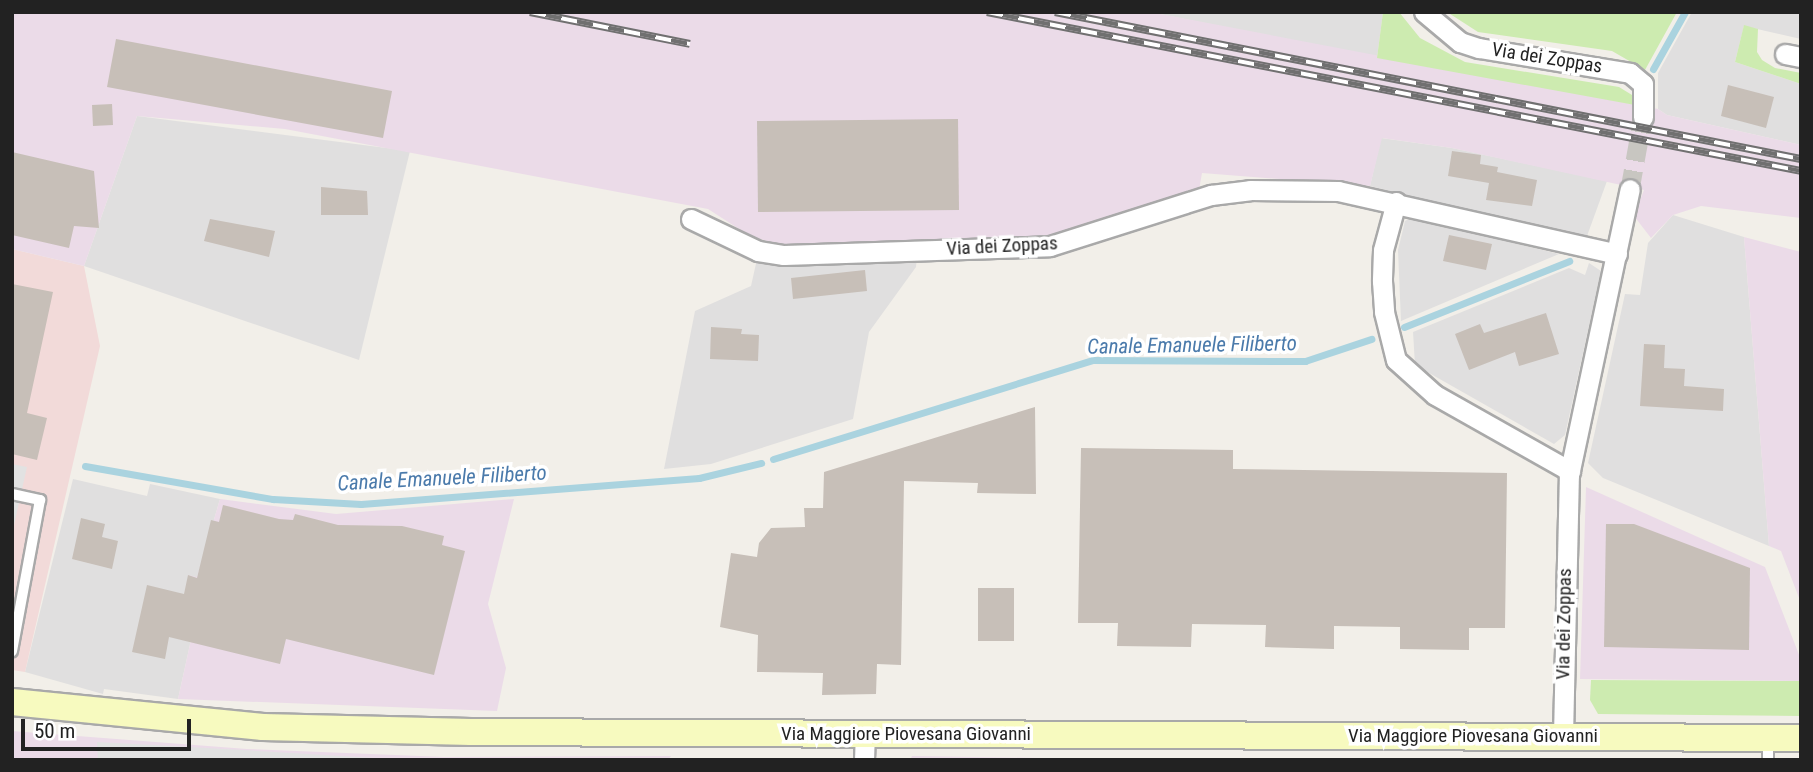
<!DOCTYPE html>
<html>
<head>
<meta charset="utf-8">
<style>
	body { margin:0 }
	#map { position:relative; width:1813px; height:772px; overflow:hidden; background:#f2efe9; font-family:"Roboto Condensed",sans-serif }
	div>[style] { position:absolute }
	[style*='--x'] { left:calc(var(--x)*1px); top:calc(var(--y)*1px); width:calc(var(--w)*1px); rotate:calc(var(--a)*1deg) }
	.residential>* { inset:0; background:#e0dfdf }
	.commercial>* { inset:0; background:#f2dad9 }
	.industrial>* { inset:0; background:#ebdbe8 }
	.grass>* { inset:0; background:#cdebb0 }
	.parking>* { inset:0; background:#e2e2e2 }
	.stream>* { height:7px; margin:-3.5px; padding:0 3.5px; transform-origin:3.5px; border-radius:3.5px; background:#aad3df }
	.building>* { inset:0; background:#c7bfb8 }
	.street-tunnel>* { height:19px; margin-top:-9.5px; transform-origin:0; background:repeating-linear-gradient(90deg,#c8c6c1 0 19px,transparent 0 29px) }
	.roads { filter:drop-shadow(2px 0 #a9a9a9) drop-shadow(-2px 0 #a9a9a9) drop-shadow(0 2px #a9a9a9) drop-shadow(0 -2px #a9a9a9) }
	.lane>* { height:10px; margin:-5px; padding:0 5px; transform-origin:5px; border-radius:5px; background:#fff }
	.street>* { height:19px; margin:-9.5px; padding:0 9.5px; transform-origin:9.5px; border-radius:9.5px; background:#fff }
	.secondary>* { height:26px; margin:-13px; padding:0 13px; transform-origin:13px; border-radius:13px; background:#f7fabf }
	.rail>* { height:8px; margin-top:-4px; transform-origin:0; background:repeating-linear-gradient(90deg,#fff 0 16px,#707070 0 32px); box-sizing:border-box; border-block:2px solid #707070 }
	span { translate:-50% -50%; white-space:nowrap; text-align:center; line-height:1.15; -webkit-text-stroke:7px #fff; paint-order:stroke }
	.street-label { font-size:19px; color:#222 }
	.water-label { font-size:21px; color:#4a7aab; font-style:italic }
	.frame { position:absolute; inset:0; border:14px solid #222; pointer-events:none }
	.scale { position:absolute; left:21px; top:719px; width:170px; height:32px; box-sizing:border-box; border:4px solid #222; border-top:0; padding-left:9px; font-size:21px; line-height:24px; white-space:nowrap; color:#222; -webkit-text-stroke:5px #fff; paint-order:stroke }
</style>
</head>
<body>
<div id="map">
	<div class="residential">
		<i style="clip-path:polygon(1150px 12px,1383px 12px,1377px 58px)"></i>
		<i style="clip-path:polygon(1692px 12px,1801px 12px,1801px 39px,1744px 26px,1735px 62px,1801px 84px,1801px 145px,1667px 115px,1658px 109px,1658px 73px)"></i>
		<i style="clip-path:polygon(137px 116px,410px 151px,359px 360px,84px 266px)"></i>
		<i style="clip-path:polygon(1381px 138px,1452px 148px,1607px 181px,1587px 236px,1573px 236px,1370px 186px)"></i>
		<i style="clip-path:polygon(1673px 215px,1744px 237px,1769px 546px,1603px 478px,1588px 463px,1625px 294px,1640px 295px,1648px 243px)"></i>
		<i style="clip-path:polygon(1411px 218px,1559px 254px,1401px 321px,1398px 250px,1405px 221px)"></i>
		<i style="clip-path:polygon(917px 257px,916px 267px,869px 332px,853px 419px,711px 464px,664px 469px,695px 311px,751px 286px,757px 259px)"></i>
		<i style="clip-path:polygon(1589px 263px,1601px 271px,1565px 435px,1554px 444px,1415px 365px,1413px 332px,1569px 268px,1585px 275px)"></i>
		<i style="clip-path:polygon(73px 479px,147px 496px,150px 484px,220px 499px,197px 578px,196px 617px,178px 699px,104px 689px,103px 694px,25px 672px)"></i>
	</div>
	<div class="commercial">
		<i style="clip-path:polygon(12px 249px,84px 266px,100px 346px,25px 672px,12px 670px)"></i>
	</div>
	<div class="industrial">
		<i style="clip-path:polygon(12px 12px,1150px 12px,1658px 109px,1667px 115px,1801px 145px,1801px 218px,1701px 206px,1673px 215px,1651px 238px,1634px 216px,1644px 190px,1452px 148px,1382px 138px,1370px 186px,1202px 173px,1199px 190px,1056px 236px,780px 245px,750px 236px,708px 209px,285px 129px,137px 116px,84px 266px,12px 249px)"></i>
		<i style="clip-path:polygon(1744px 237px,1801px 252px,1801px 603px,1781px 551px,1769px 546px)"></i>
		<i style="clip-path:polygon(1586px 487px,1765px 567px,1801px 660px,1801px 681px,1580px 679px)"></i>
		<i style="clip-path:polygon(220px 499px,336px 514px,514px 499px,488px 604px,506px 668px,497px 711px,178px 699px,196px 617px,188px 575px,197px 577px)"></i>
		<i style="clip-path:polygon(12px 731px,247px 749px,444px 757px,671px 756px,668px 760px,12px 760px)"></i>
		<i style="clip-path:polygon(912px 756px,1042px 758px,1244px 760px,910px 760px)"></i>
	</div>
	<div class="grass">
		<i style="clip-path:polygon(1383px 12px,1399px 12px,1420px 38px,1465px 62px,1619px 87px,1632px 95px,1635px 105px,1377px 58px)"></i>
		<i style="clip-path:polygon(1447px 12px,1677px 12px,1645px 70px,1612px 51px,1478px 32px)"></i>
		<i style="clip-path:polygon(1744px 25px,1758px 29px,1757px 52px,1762px 60px,1775px 68px,1801px 73px,1801px 84px,1735px 62px)"></i>
		<i style="clip-path:polygon(1591px 680px,1801px 681px,1801px 716px,1598px 714px,1590px 700px)"></i>
	</div>
	<div class="parking">
		<i style="clip-path:polygon(12px 464px,27px 467px,12px 534px)"></i>
		<i style="clip-path:polygon(97px 742px,243px 750px,391px 759px,98px 760px)"></i>
	</div>
	<div class="stream">
		<i style="--x:1653;--y:69;--w:65;--a:-60.7"></i>
		<i style="--x:1404;--y:327;--w:178;--a:-21.8"></i>
		<i style="--x:773;--y:459;--w:335;--a:-17.2"></i>
		<i style="--x:1093;--y:360;--w:212;--a:0.3"></i>
		<i style="--x:1305;--y:361;--w:70;--a:-18.4"></i>
		<i style="--x:85;--y:466;--w:191;--a:10"></i>
		<i style="--x:273;--y:499;--w:88;--a:3.3"></i>
		<i style="--x:361;--y:504;--w:339;--a:-4.4"></i>
		<i style="--x:699;--y:478;--w:64;--a:-13.6"></i>
	</div>
	<div class="building">
		<i style="clip-path:polygon(116px 39px,392px 91px,383px 138px,107px 87px)"></i>
		<i style="clip-path:polygon(1728px 85px,1774px 97px,1766px 128px,1721px 116px)"></i>
		<i style="clip-path:polygon(112px 104px,113px 125px,93px 126px,92px 105px)"></i>
		<i style="clip-path:polygon(958px 119px,959px 210px,758px 212px,757px 121px)"></i>
		<i style="clip-path:polygon(1452px 151px,1481px 155px,1480px 164px,1498px 167px,1497px 172px,1537px 180px,1532px 206px,1486px 200px,1489px 183px,1448px 176px)"></i>
		<i style="clip-path:polygon(12px 152px,94px 171px,99px 228px,74px 226px,69px 248px,12px 235px)"></i>
		<i style="clip-path:polygon(321px 187px,367px 191px,368px 215px,321px 215px)"></i>
		<i style="clip-path:polygon(210px 219px,275px 231px,269px 257px,204px 241px)"></i>
		<i style="clip-path:polygon(1449px 235px,1492px 244px,1486px 270px,1443px 261px)"></i>
		<i style="clip-path:polygon(865px 270px,867px 291px,793px 299px,791px 278px)"></i>
		<i style="clip-path:polygon(12px 284px,53px 292px,27px 413px,47px 418px,37px 460px,12px 454px)"></i>
		<i style="clip-path:polygon(1546px 313px,1559px 354px,1519px 366px,1515px 352px,1469px 370px,1455px 334px,1480px 324px,1484px 333px)"></i>
		<i style="clip-path:polygon(711px 327px,742px 329px,741px 334px,759px 335px,758px 361px,710px 359px)"></i>
		<i style="clip-path:polygon(1644px 344px,1665px 345px,1664px 368px,1685px 369px,1684px 386px,1724px 389px,1723px 411px,1640px 406px)"></i>
		<i style="clip-path:polygon(1035px 407px,1036px 494px,977px 493px,978px 483px,904px 481px,901px 665px,877px 664px,876px 694px,822px 695px,823px 673px,757px 672px,758px 635px,720px 627px,731px 553px,757px 557px,759px 543px,771px 528px,805px 527px,804px 508px,823px 508px,824px 472px)"></i>
		<i style="clip-path:polygon(1081px 448px,1233px 450px,1233px 469px,1507px 473px,1505px 628px,1469px 628px,1469px 650px,1400px 649px,1400px 627px,1334px 626px,1334px 649px,1265px 647px,1266px 625px,1192px 624px,1191px 647px,1117px 646px,1118px 623px,1078px 623px)"></i>
		<i style="clip-path:polygon(223px 505px,279px 519px,293px 520px,295px 514px,338px 525px,402px 526px,444px 536px,442px 545px,465px 551px,434px 675px,286px 639px,280px 664px,169px 637px,165px 659px,132px 652px,147px 585px,184px 594px,188px 575px,197px 578px,211px 520px,219px 522px)"></i>
		<i style="clip-path:polygon(81px 518px,105px 524px,102px 537px,118px 541px,112px 569px,72px 559px)"></i>
		<i style="clip-path:polygon(1606px 524px,1634px 524px,1750px 568px,1749px 650px,1604px 647px)"></i>
		<i style="clip-path:polygon(978px 588px,1014px 588px,1014px 641px,978px 641px)"></i>
	</div>
	<div class="street-tunnel">
		<i style="--x:1630;--y:189;--w:73;--a:-79.8"></i>
	</div>
	<div class="roads">
		<div class="lane">
			<i style="--x:12;--y:494;--w:29;--a:12"></i>
			<i style="--x:40;--y:500;--w:154;--a:100.5"></i>
			<i style="--x:1768;--y:760;--w:22;--a:-90"></i>
		</div>
		<div class="street">
			<i style="--x:1424;--y:12;--w:47;--a:39.8"></i>
			<i style="--x:1460;--y:42;--w:20;--a:18"></i>
			<i style="--x:1479;--y:48;--w:153;--a:9.4"></i>
			<i style="--x:1630;--y:73;--w:17;--a:40"></i>
			<i style="--x:1643;--y:84;--w:33;--a:90"></i>
			<i style="--x:1785;--y:54;--w:16;--a:11"></i>
			<i style="--x:1396;--y:202;--w:50;--a:105.2"></i>
			<i style="--x:1383;--y:250;--w:31;--a:92"></i>
			<i style="--x:1382;--y:281;--w:31;--a:86"></i>
			<i style="--x:1384;--y:312;--w:49;--a:76"></i>
			<i style="--x:1396;--y:360;--w:52;--a:41.9"></i>
			<i style="--x:1435;--y:395;--w:155;--a:29.4"></i>
			<i style="--x:691;--y:219;--w:74;--a:25.5"></i>
			<i style="--x:758;--y:251;--w:26;--a:9"></i>
			<i style="--x:784;--y:255;--w:266;--a:-1.9"></i>
			<i style="--x:1050;--y:246;--w:169;--a:-17.6"></i>
			<i style="--x:1211;--y:195;--w:39;--a:-7"></i>
			<i style="--x:1250;--y:190;--w:88;--a:0.7"></i>
			<i style="--x:1338;--y:191;--w:286;--a:12.7"></i>
			<i style="--x:1563;--y:736;--w:261;--a:-88.7"></i>
			<i style="--x:1569;--y:475;--w:292;--a:-78"></i>
			<i style="--x:864;--y:760;--w:28;--a:-88"></i>
		</div>
		<div class="secondary">
			<i style="--x:12;--y:702;--w:252;--a:5.7"></i>
			<i style="--x:263;--y:727;--w:208;--a:1.4"></i>
			<i style="--x:471;--y:732;--w:1330;--a:0.26"></i>
		</div>
	</div>
	<div class="rail">
		<i style="--x:530;--y:12;--w:163;--a:11.3"></i>
		<i style="--x:987;--y:12;--w:829;--a:11.05"></i>
		<i style="--x:1055;--y:12;--w:760;--a:11.15"></i>
	</div>
	<div class="street-label">
		<span style="left:1547px;top:58px;rotate:9deg">Via dei Zoppas</span>
		<span style="left:1002px;top:246px;rotate:-3deg">Via dei Zoppas</span>
		<span style="left:1564px;top:624px;rotate:-89deg">Via dei Zoppas</span>
		<span style="left:906px;top:734px">Via Maggiore Piovesana Giovanni</span>
		<span style="left:1473px;top:736px">Via Maggiore Piovesana Giovanni</span>
	</div>
	<div class="water-label">
		<span style="left:1192px;top:345px;rotate:-1deg">Canale Emanuele Filiberto</span>
		<span style="left:442px;top:478px;rotate:-3deg">Canale Emanuele Filiberto</span>
	</div>
	<div class="frame"></div>
	<div class="scale">50 m</div>
</div>
</body>
</html>
